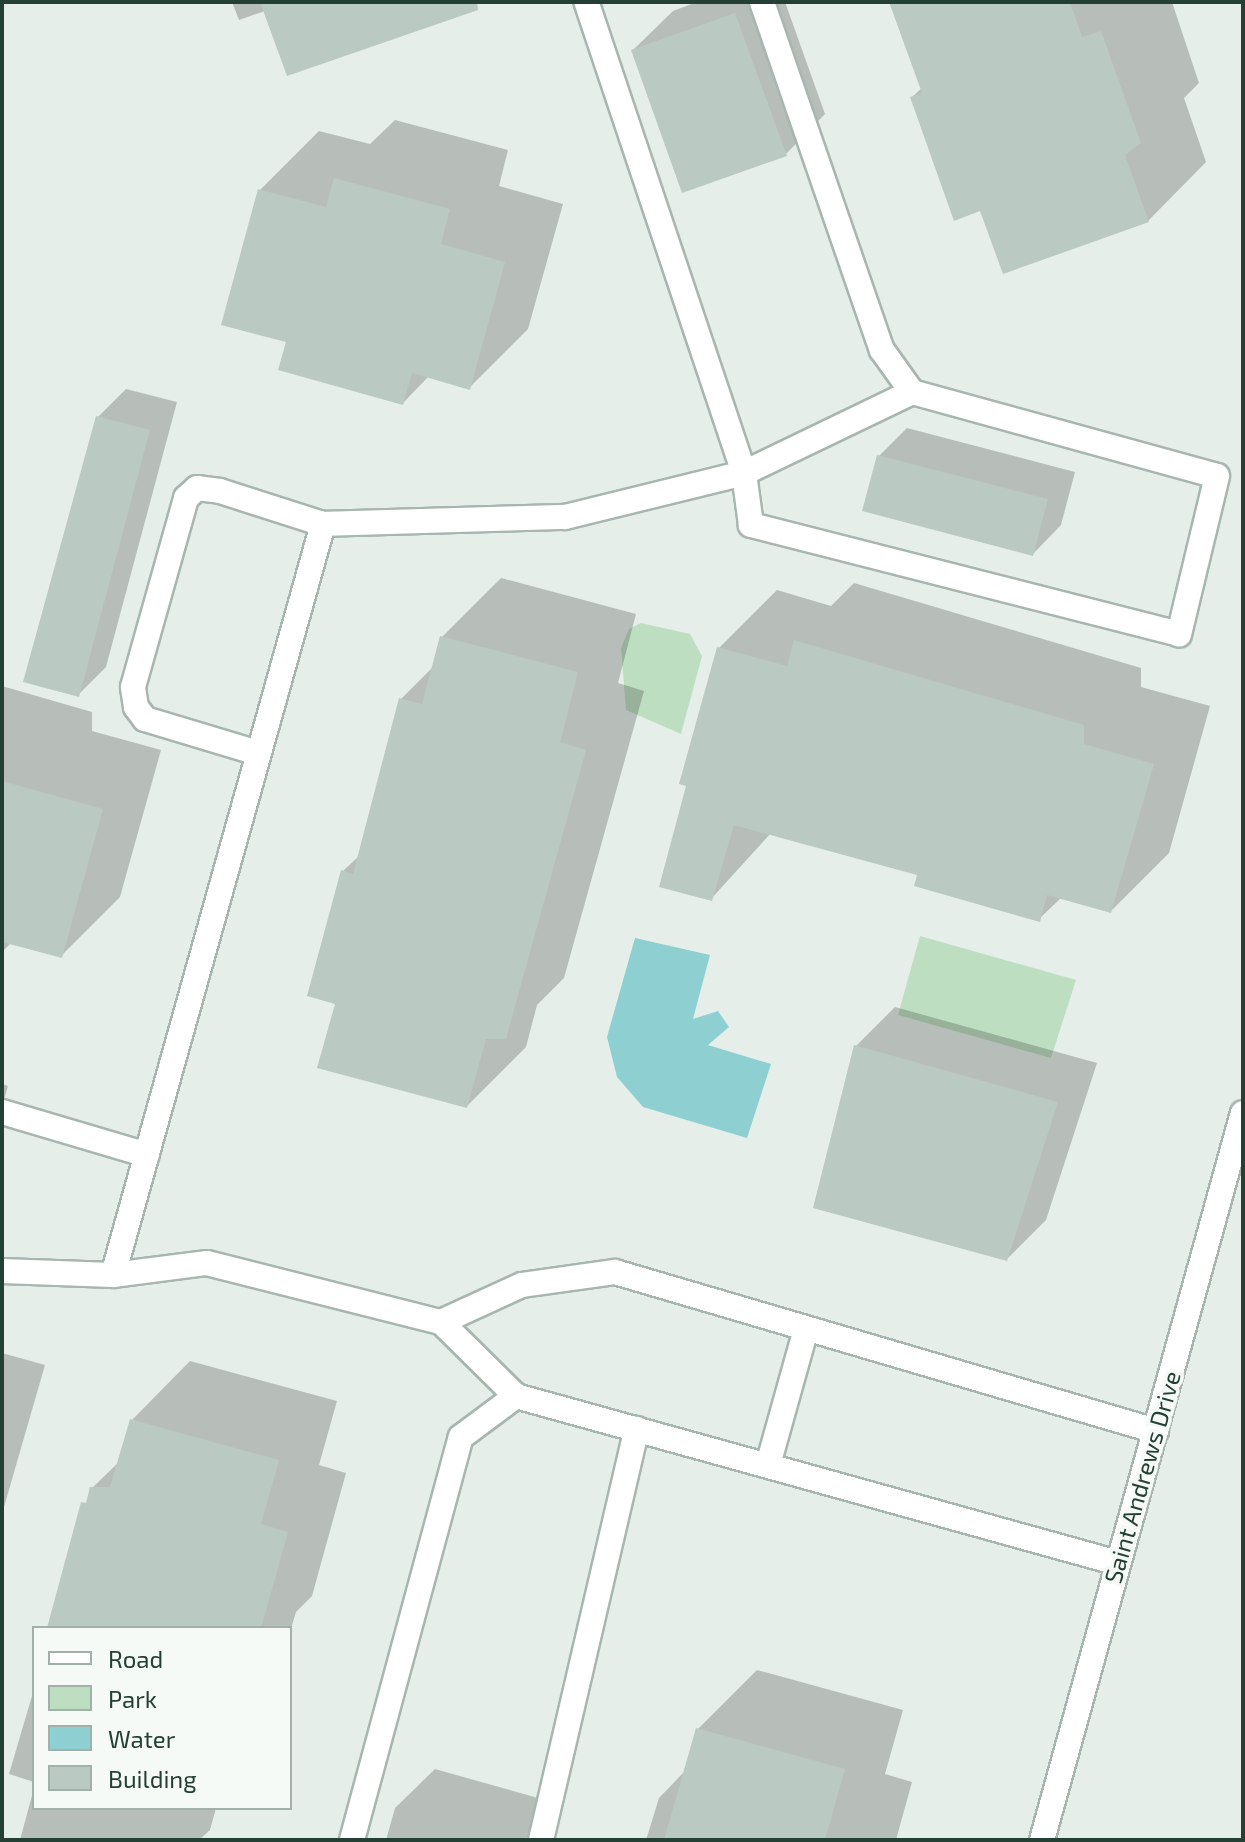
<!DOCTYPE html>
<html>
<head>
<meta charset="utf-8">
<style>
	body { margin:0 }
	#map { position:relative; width:1245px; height:1842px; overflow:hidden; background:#e5eee8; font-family:"Exo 2",sans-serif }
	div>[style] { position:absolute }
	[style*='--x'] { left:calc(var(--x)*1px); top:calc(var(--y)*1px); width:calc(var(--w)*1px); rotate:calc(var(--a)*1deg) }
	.green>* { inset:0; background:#bedec2 }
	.water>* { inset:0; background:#8ed0d2 }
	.shadow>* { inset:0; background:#0003 }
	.building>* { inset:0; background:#bac9c1 }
	.roads { filter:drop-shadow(2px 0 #a7b6ae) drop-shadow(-2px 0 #a7b6ae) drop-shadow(0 2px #a7b6ae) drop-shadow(0 -2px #a7b6ae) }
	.service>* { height:24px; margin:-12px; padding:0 12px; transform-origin:12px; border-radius:12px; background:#fff }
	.tertiary>* { height:24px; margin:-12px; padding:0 12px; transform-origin:12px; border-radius:12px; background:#fff }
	span { translate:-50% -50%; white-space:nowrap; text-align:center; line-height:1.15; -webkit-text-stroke:7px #f5faf7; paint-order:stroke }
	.street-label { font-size:24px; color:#244034 }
	.frame { position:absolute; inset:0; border:4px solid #244034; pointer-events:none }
	.legend { position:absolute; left:32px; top:1626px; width:260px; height:184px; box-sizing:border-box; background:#f5faf7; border:2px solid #a1b0a9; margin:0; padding:10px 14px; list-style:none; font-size:24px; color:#244034 }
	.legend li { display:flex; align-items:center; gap:16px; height:40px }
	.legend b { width:40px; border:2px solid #a1b0a9 }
</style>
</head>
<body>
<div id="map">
	<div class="green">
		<i style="clip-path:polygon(641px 623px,690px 634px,702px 656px,681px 734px,626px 710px,621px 648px,629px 629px)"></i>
		<i style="clip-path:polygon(920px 936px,1076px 980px,1051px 1058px,898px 1015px)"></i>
	</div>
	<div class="water">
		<i style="clip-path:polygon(635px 938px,710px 955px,693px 1019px,718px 1011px,729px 1027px,708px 1045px,771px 1064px,747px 1138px,643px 1107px,617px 1077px,607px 1037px)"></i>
	</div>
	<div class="shadow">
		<i style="clip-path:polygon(232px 2px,453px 2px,265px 11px,239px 20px)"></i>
		<i style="clip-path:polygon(697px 2px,785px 2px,825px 114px,786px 154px,633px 50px,673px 11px)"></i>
		<i style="clip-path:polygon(891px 2px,1172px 2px,1199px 83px,1184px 98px,1206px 162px,1148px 221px,981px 208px,912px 97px,922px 88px)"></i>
		<i style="clip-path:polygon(395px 120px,508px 150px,499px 186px,563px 204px,528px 329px,469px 388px,429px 376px,403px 403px,288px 340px,260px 190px,319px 131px,370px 144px)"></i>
		<i style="clip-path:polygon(126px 389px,177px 402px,106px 667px,78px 695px,98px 417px)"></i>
		<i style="clip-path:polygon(907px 428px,1075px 472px,1061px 525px,1033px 554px,879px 456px)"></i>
		<i style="clip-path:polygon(501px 578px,636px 614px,618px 683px,644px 691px,564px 978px,537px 1005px,526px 1047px,467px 1106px,337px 1003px,343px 871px,360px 855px,401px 699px,435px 665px,442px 637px)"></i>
		<i style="clip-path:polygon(854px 583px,1141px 668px,1141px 687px,1210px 706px,1169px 853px,1111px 911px,1062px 897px,1039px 919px,919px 874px,771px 833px,711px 899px,689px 784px,719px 648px,777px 590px,831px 606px)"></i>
		<i style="clip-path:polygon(2px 686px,92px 712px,92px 731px,161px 750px,120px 897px,61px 956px,12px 942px,2px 952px)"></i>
		<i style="clip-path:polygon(895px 1007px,1097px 1063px,1046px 1220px,1007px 1259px,856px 1046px)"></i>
		<i style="clip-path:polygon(2px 1084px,8px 1086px,2px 1107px)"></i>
		<i style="clip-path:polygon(2px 1353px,45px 1365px,2px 1514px)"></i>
		<i style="clip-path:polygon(190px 1361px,337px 1401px,319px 1465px,346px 1473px,312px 1596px,296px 1612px,290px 1632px,290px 1628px,52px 1628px,92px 1488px,120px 1461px,132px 1420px)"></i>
		<i style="clip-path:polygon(757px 1670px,903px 1710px,885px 1774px,912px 1782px,896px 1840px,646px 1840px,659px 1798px,686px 1770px,698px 1729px)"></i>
		<i style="clip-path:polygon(34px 1689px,34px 1782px,9px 1774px)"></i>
		<i style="clip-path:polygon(435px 1769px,538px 1798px,526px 1840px,386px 1840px,395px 1808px)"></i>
		<i style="clip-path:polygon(34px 1788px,34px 1808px,216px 1808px,210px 1830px,199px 1840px,20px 1840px)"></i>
	</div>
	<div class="building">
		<i style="clip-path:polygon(260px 2px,477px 2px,478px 10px,287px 76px)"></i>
		<i style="clip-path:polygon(889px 2px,1070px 2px,1082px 37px,1101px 31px,1141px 143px,1125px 155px,1149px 222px,1003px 274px,980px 211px,954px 221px,910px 97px,922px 93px)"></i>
		<i style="clip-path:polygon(735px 13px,787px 156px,682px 193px,631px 50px)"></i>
		<i style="clip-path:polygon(334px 178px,450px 209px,441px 244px,505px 262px,470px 390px,412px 373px,403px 405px,278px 370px,286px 342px,221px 325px,258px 189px,326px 207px)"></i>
		<i style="clip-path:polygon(96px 416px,150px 430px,79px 697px,23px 682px)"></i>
		<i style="clip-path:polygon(877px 455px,1048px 499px,1033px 556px,862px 511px)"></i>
		<i style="clip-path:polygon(440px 636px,578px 672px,560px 742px,586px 750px,506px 1039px,486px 1039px,467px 1108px,317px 1068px,335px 1004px,307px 996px,341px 870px,353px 874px,399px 698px,422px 704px)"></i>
		<i style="clip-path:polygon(794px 640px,1084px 725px,1084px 744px,1154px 764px,1111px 913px,1047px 895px,1040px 922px,914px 886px,917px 875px,734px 825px,712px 901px,659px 887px,686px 786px,679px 784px,717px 647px,787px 666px)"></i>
		<i style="clip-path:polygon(2px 781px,103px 809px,62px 958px,2px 942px)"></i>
		<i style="clip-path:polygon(854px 1045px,1058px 1102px,1007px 1261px,813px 1208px)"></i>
		<i style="clip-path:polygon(130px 1419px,279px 1460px,261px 1524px,288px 1532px,261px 1628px,47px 1628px,81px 1502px,86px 1503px,90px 1487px,110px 1487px)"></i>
		<i style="clip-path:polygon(696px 1728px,845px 1769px,825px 1840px,664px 1840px)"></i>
	</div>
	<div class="roads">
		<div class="service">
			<i style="--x:762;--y:2;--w:368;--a:71"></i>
			<i style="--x:882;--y:350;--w:52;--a:54.5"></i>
			<i style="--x:258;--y:753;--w:118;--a:-163.3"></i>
			<i style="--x:145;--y:719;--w:15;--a:-127"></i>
			<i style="--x:136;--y:707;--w:20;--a:-99"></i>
			<i style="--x:133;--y:687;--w:196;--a:-74.3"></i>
			<i style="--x:186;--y:498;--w:15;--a:-42"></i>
			<i style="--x:197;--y:488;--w:23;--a:7"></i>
			<i style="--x:220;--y:491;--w:108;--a:17.8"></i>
			<i style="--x:2;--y:1112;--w:151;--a:16.5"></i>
			<i style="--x:2;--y:1271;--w:111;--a:2.1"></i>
			<i style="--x:113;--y:1275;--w:95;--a:-7.3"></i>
			<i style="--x:207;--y:1263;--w:241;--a:14.2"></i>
			<i style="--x:113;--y:1275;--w:780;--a:-74.38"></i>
			<i style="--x:323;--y:524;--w:242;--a:-1.7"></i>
			<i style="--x:565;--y:517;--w:184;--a:-13.8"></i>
			<i style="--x:744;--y:473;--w:187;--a:-25.7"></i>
			<i style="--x:912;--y:392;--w:316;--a:15.4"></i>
			<i style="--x:1217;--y:476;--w:163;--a:103.5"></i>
			<i style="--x:1179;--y:634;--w:442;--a:-165.7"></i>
			<i style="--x:751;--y:525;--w:52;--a:-97.7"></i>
			<i style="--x:744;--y:473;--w:497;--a:-108.5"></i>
			<i style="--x:768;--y:1465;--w:141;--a:-74.4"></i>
			<i style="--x:1118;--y:1563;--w:625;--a:-164.5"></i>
			<i style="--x:516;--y:1396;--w:105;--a:-135.4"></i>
			<i style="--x:441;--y:1322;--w:89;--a:-24.6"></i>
			<i style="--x:522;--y:1285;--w:94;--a:-8"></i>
			<i style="--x:615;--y:1272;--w:564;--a:16.38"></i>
			<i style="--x:352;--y:1840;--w:417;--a:-74.9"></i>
			<i style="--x:461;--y:1437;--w:69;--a:-36.7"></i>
			<i style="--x:541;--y:1840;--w:422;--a:-76.9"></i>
		</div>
		<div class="tertiary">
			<i style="--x:1042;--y:1840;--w:754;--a:-74.55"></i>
		</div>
	</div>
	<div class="street-label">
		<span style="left:1142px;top:1477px;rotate:-74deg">Saint Andrews Drive</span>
	</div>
	<div class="frame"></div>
	<ul class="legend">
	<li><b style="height:10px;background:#fff"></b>Road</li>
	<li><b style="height:22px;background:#bedec2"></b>Park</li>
	<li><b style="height:22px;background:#8ed0d2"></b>Water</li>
	<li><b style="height:22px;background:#bac9c1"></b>Building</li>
	</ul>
</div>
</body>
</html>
